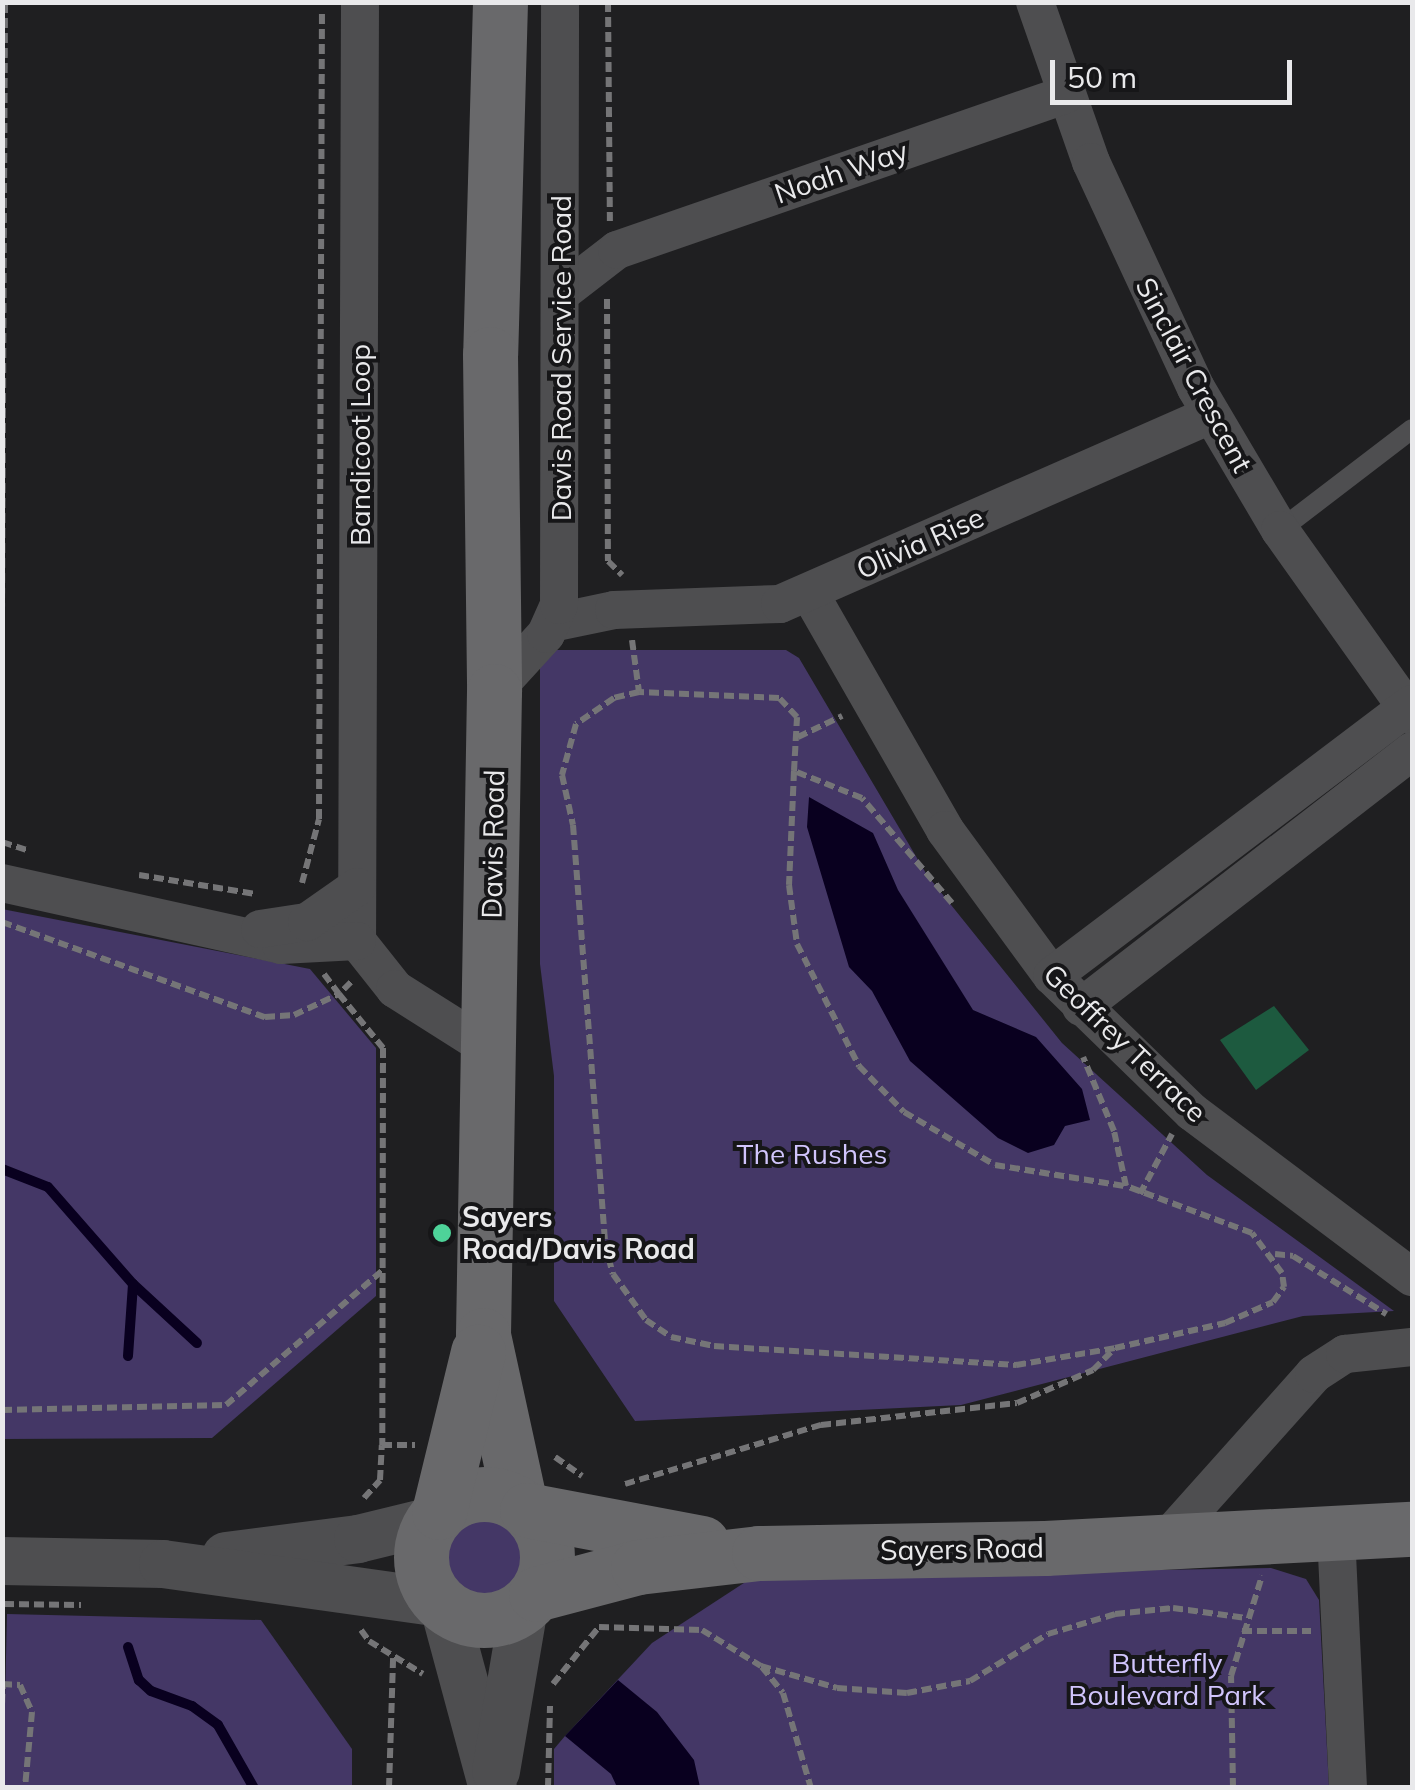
<!DOCTYPE html>
<html>
<head>
<meta charset="utf-8">
<style>
	body { margin:0 }
	#map { position:relative; width:1415px; height:1790px; overflow:hidden; background:#1f1f21; font-family:Mulish,sans-serif }
	div>[style] { position:absolute }
	[style*='--x'] { left:calc(var(--x)*1px); top:calc(var(--y)*1px); width:calc(var(--w)*1px); rotate:calc(var(--a)*1deg) }
	.green>* { inset:0; background:#443766 }
	.round { border-radius:50% }
	.water>* { inset:0; background:#09001f }
	.stream>* { height:10px; margin:-5px; padding:0 5px; transform-origin:5px; border-radius:5px; background:#09001f }
	.building>* { inset:0; background:#1d5a3f }
	.path>* { height:6px; margin-top:-3px; transform-origin:0; background:repeating-linear-gradient(90deg,#757577 0 10px,transparent 0 15px) }
	.service>* { height:20px; margin:-10px; padding:0 10px; transform-origin:10px; border-radius:10px; background:#4e4e50 }
	.minor>* { height:38px; margin:-19px; padding:0 19px; transform-origin:19px; border-radius:19px; background:#4e4e50 }
	.tertiary>* { height:48px; margin:-24px; padding:0 24px; transform-origin:24px; border-radius:24px; background:#4e4e50 }
	.secondary>* { height:55px; margin:-27.5px; padding:0 27.5px; transform-origin:27.5px; border-radius:27.5px; background:#69696b }
	.secondary>.ring { margin:-27.5px; padding:0; box-sizing:content-box; background:none; border:55px solid #69696b; border-radius:50% }
	.dots>* { width:28px; height:28px; translate:-50% -50%; box-sizing:border-box; border:5px solid #161618; border-radius:50% }
	span { translate:-50% -50%; white-space:nowrap; text-align:center; line-height:1.15; -webkit-text-stroke:8px #161618; paint-order:stroke }
	.street-label { font-size:28px; color:#e9e9eb }
	.park-label { font-size:28px; color:#d1c5fc }
	.poi-label { font-size:28px; color:#e9e9eb; font-weight:700 }
	.left { translate:0 -50%; text-align:left }
	.frame { position:absolute; inset:0; border:5px solid #e9e9eb; pointer-events:none }
	.scale { position:absolute; left:1050px; top:60px; width:242px; height:45px; box-sizing:border-box; border:5px solid #e9e9eb; border-top:0; padding-left:12px; font-size:30px; line-height:35px; white-space:nowrap; color:#e9e9eb; -webkit-text-stroke:8px #161618; paint-order:stroke }
</style>
</head>
<body>
<div id="map">
	<div class="green">
		<i style="clip-path:polygon(540px 650px,786px 650px,799px 658px,927px 875px,1062px 1043px,1207px 1175px,1394px 1311px,1303px 1316px,961px 1405px,635px 1421px,554px 1301px,554px 1076px,540px 964px)"></i>
		<i style="clip-path:polygon(2px 909px,310px 969px,376px 1048px,376px 1296px,212px 1438px,3px 1439px)"></i>
		<i class="round" style="left:445px;top:1516px;width:78px;height:78px"></i>
		<i style="clip-path:polygon(1271px 1568px,1306px 1579px,1319px 1600px,1329px 1787px,554px 1787px,554px 1749px,565px 1736px,652px 1643px,753px 1577px)"></i>
		<i style="clip-path:polygon(7px 1614px,261px 1620px,352px 1749px,352px 1787px,3px 1787px)"></i>
	</div>
	<div class="water">
		<i style="clip-path:polygon(809px 797px,873px 833px,898px 890px,973px 1010px,1036px 1037px,1082px 1089px,1090px 1120px,1065px 1126px,1054px 1145px,1028px 1153px,998px 1138px,910px 1061px,872px 991px,849px 967px,807px 827px)"></i>
		<i style="clip-path:polygon(618px 1680px,657px 1712px,694px 1760px,700px 1787px,617px 1787px,611px 1774px,565px 1736px)"></i>
	</div>
	<div class="stream">
		<i style="--x:2;--y:1169;--w:49;--a:21.4"></i>
		<i style="--x:48;--y:1187;--w:129;--a:48.8"></i>
		<i style="--x:133;--y:1284;--w:87;--a:42.7"></i>
		<i style="--x:128;--y:1356;--w:72;--a:-86"></i>
		<i style="--x:128;--y:1647;--w:35;--a:72"></i>
		<i style="--x:139;--y:1680;--w:16;--a:43"></i>
		<i style="--x:151;--y:1691;--w:44;--a:20.1"></i>
		<i style="--x:192;--y:1706;--w:32;--a:36"></i>
		<i style="--x:218;--y:1725;--w:73;--a:60.3"></i>
	</div>
	<div class="building">
		<i style="clip-path:polygon(1274px 1006px,1309px 1050px,1256px 1090px,1220px 1040px)"></i>
	</div>
	<div class="path">
		<i style="--x:608;--y:2;--w:219;--a:89.5"></i>
		<i style="--x:607;--y:299;--w:262;--a:89.8"></i>
		<i style="--x:608;--y:561;--w:20;--a:45"></i>
		<i style="--x:2;--y:613;--w:611;--a:-89.72"></i>
		<i style="--x:632;--y:640;--w:52;--a:82.3"></i>
		<i style="--x:798;--y:737;--w:49;--a:-25.5"></i>
		<i style="--x:794;--y:771;--w:114;--a:92.5"></i>
		<i style="--x:789;--y:885;--w:60;--a:82.3"></i>
		<i style="--x:797;--y:944;--w:137;--a:63.1"></i>
		<i style="--x:859;--y:1066;--w:64;--a:45.6"></i>
		<i style="--x:904;--y:1112;--w:105;--a:30.2"></i>
		<i style="--x:995;--y:1165;--w:131;--a:9.2"></i>
		<i style="--x:2;--y:842;--w:28;--a:18"></i>
		<i style="--x:139;--y:875;--w:118;--a:9.3"></i>
		<i style="--x:302;--y:883;--w:66;--a:-75.1"></i>
		<i style="--x:319;--y:819;--w:805;--a:-89.79"></i>
		<i style="--x:952;--y:903;--w:138;--a:-130.6"></i>
		<i style="--x:862;--y:798;--w:73;--a:-158.3"></i>
		<i style="--x:794;--y:771;--w:54;--a:-86.8"></i>
		<i style="--x:797;--y:717;--w:26;--a:-133"></i>
		<i style="--x:779;--y:698;--w:140;--a:-177.5"></i>
		<i style="--x:639;--y:692;--w:26;--a:167"></i>
		<i style="--x:614;--y:698;--w:46;--a:145.6"></i>
		<i style="--x:576;--y:724;--w:53;--a:105.4"></i>
		<i style="--x:562;--y:775;--w:51;--a:77.6"></i>
		<i style="--x:573;--y:825;--w:419;--a:85.6"></i>
		<i style="--x:605;--y:1243;--w:32;--a:76"></i>
		<i style="--x:613;--y:1274;--w:57;--a:54.3"></i>
		<i style="--x:646;--y:1320;--w:30;--a:34"></i>
		<i style="--x:671;--y:1337;--w:44;--a:11.8"></i>
		<i style="--x:714;--y:1346;--w:303;--a:3.6"></i>
		<i style="--x:1016;--y:1365;--w:100;--a:-9.7"></i>
		<i style="--x:2;--y:922;--w:280;--a:19.9"></i>
		<i style="--x:265;--y:1017;--w:29;--a:-4"></i>
		<i style="--x:294;--y:1015;--w:50;--a:-25"></i>
		<i style="--x:339;--y:994;--w:25;--a:-127"></i>
		<i style="--x:351;--y:982;--w:17;--a:135"></i>
		<i style="--x:339;--y:994;--w:70;--a:50.8"></i>
		<i style="--x:383;--y:1048;--w:397;--a:90.1"></i>
		<i style="--x:382;--y:1445;--w:33;--a:0"></i>
		<i style="--x:1140;--y:1194;--w:68;--a:-61.9"></i>
		<i style="--x:1275;--y:1254;--w:18;--a:6"></i>
		<i style="--x:1293;--y:1256;--w:110;--a:31.9"></i>
		<i style="--x:2;--y:1410;--w:224;--a:-1.3"></i>
		<i style="--x:226;--y:1405;--w:208;--a:-40.7"></i>
		<i style="--x:555;--y:1457;--w:33;--a:35"></i>
		<i style="--x:625;--y:1484;--w:205;--a:-16.8"></i>
		<i style="--x:821;--y:1425;--w:197;--a:-6.4"></i>
		<i style="--x:1017;--y:1403;--w:83;--a:-23.5"></i>
		<i style="--x:1093;--y:1370;--w:31;--a:-45"></i>
		<i style="--x:1115;--y:1348;--w:113;--a:-12.8"></i>
		<i style="--x:1225;--y:1323;--w:52;--a:-23.6"></i>
		<i style="--x:1273;--y:1302;--w:19;--a:-54"></i>
		<i style="--x:1284;--y:1287;--w:14;--a:-98"></i>
		<i style="--x:1282;--y:1273;--w:50;--a:-126.9"></i>
		<i style="--x:1252;--y:1233;--w:134;--a:-159.5"></i>
		<i style="--x:1126;--y:1186;--w:56;--a:-102.3"></i>
		<i style="--x:1114;--y:1131;--w:80;--a:-112.7"></i>
		<i style="--x:364;--y:1498;--w:24;--a:-48"></i>
		<i style="--x:380;--y:1480;--w:35;--a:-87"></i>
		<i style="--x:4;--y:1604;--w:77;--a:0.7"></i>
		<i style="--x:361;--y:1630;--w:14;--a:54"></i>
		<i style="--x:369;--y:1641;--w:63;--a:31.4"></i>
		<i style="--x:1242;--y:1631;--w:69;--a:0"></i>
		<i style="--x:762;--y:1667;--w:33;--a:51"></i>
		<i style="--x:783;--y:1693;--w:99;--a:73.6"></i>
		<i style="--x:2;--y:1684;--w:18;--a:3"></i>
		<i style="--x:20;--y:1685;--w:30;--a:66"></i>
		<i style="--x:32;--y:1712;--w:76;--a:95.3"></i>
		<i style="--x:553;--y:1684;--w:73;--a:-51.1"></i>
		<i style="--x:599;--y:1627;--w:103;--a:1.7"></i>
		<i style="--x:702;--y:1630;--w:69;--a:31.4"></i>
		<i style="--x:761;--y:1666;--w:79;--a:16.1"></i>
		<i style="--x:837;--y:1688;--w:70;--a:4.1"></i>
		<i style="--x:907;--y:1693;--w:64;--a:-10.8"></i>
		<i style="--x:970;--y:1681;--w:91;--a:-31.1"></i>
		<i style="--x:1048;--y:1634;--w:70;--a:-16.6"></i>
		<i style="--x:1115;--y:1614;--w:58;--a:-5.9"></i>
		<i style="--x:1173;--y:1608;--w:74;--a:7.8"></i>
		<i style="--x:2;--y:1704;--w:20;--a:-87"></i>
		<i style="--x:389;--y:1788;--w:130;--a:-88.2"></i>
		<i style="--x:548;--y:1788;--w:82;--a:-88.6"></i>
		<i style="--x:1233;--y:1788;--w:112;--a:-91"></i>
		<i style="--x:1231;--y:1676;--w:105;--a:-72.8"></i>
	</div>
	<div class="service">
		<i style="--x:1280;--y:530;--w:166;--a:-37.4"></i>
	</div>
	<div class="minor">
		<i style="--x:360;--y:2;--w:939;--a:90.18"></i>
		<i style="--x:357;--y:941;--w:61;--a:51.6"></i>
		<i style="--x:395;--y:989;--w:112;--a:32.3"></i>
		<i style="--x:1035;--y:2;--w:170;--a:70.7"></i>
		<i style="--x:1091;--y:162;--w:249;--a:65.1"></i>
		<i style="--x:1196;--y:388;--w:165;--a:59.4"></i>
		<i style="--x:1280;--y:530;--w:228;--a:54.6"></i>
		<i style="--x:560;--y:294;--w:72;--a:-37.7"></i>
		<i style="--x:617;--y:250;--w:474;--a:-19.1"></i>
		<i style="--x:810;--y:594;--w:272;--a:60.2"></i>
		<i style="--x:945;--y:830;--w:181;--a:53.8"></i>
		<i style="--x:1052;--y:976;--w:195;--a:44.2"></i>
		<i style="--x:1192;--y:1112;--w:275;--a:36.9"></i>
		<i style="--x:552;--y:623;--w:63;--a:-11.8"></i>
		<i style="--x:614;--y:610;--w:166;--a:-2.1"></i>
		<i style="--x:780;--y:604;--w:471;--a:-23.7"></i>
		<i style="--x:494;--y:691;--w:77;--a:-47.6"></i>
		<i style="--x:546;--y:634;--w:32;--a:-66"></i>
		<i style="--x:559;--y:605;--w:603;--a:-89.9"></i>
		<i style="--x:2;--y:883;--w:286;--a:12.5"></i>
		<i style="--x:281;--y:945;--w:76;--a:-3"></i>
		<i style="--x:260;--y:929;--w:48;--a:-8.5"></i>
		<i style="--x:307;--y:922;--w:61;--a:-35"></i>
		<i style="--x:1052;--y:976;--w:451;--a:-37.1"></i>
		<i style="--x:1081;--y:1007;--w:418;--a:-37.7"></i>
		<i style="--x:1336;--y:1533;--w:255;--a:87.3"></i>
		<i style="--x:1164;--y:1542;--w:225;--a:-48.2"></i>
		<i style="--x:1314;--y:1374;--w:37;--a:-33"></i>
		<i style="--x:1345;--y:1354;--w:67;--a:-6"></i>
	</div>
	<div class="tertiary">
		<i style="--x:226;--y:1556;--w:133;--a:-7.3"></i>
		<i style="--x:358;--y:1539;--w:76;--a:-13.7"></i>
		<i style="--x:2;--y:1561;--w:161;--a:1.1"></i>
		<i style="--x:163;--y:1564;--w:279;--a:8"></i>
		<i style="--x:444;--y:1607;--w:188;--a:74.9"></i>
		<i style="--x:496;--y:1771;--w:166;--a:-80.3"></i>
	</div>
	<div class="secondary">
		<i style="--x:500;--y:2;--w:352;--a:91.6"></i>
		<i style="--x:490;--y:354;--w:337;--a:89.3"></i>
		<i style="--x:494;--y:691;--w:644;--a:90.98"></i>
		<i style="--x:483;--y:1335;--w:173;--a:77.7"></i>
		<i class="ring" style="left:421px;top:1494px;width:71px;height:71px"></i>
		<i style="--x:527;--y:1510;--w:178;--a:10.7"></i>
		<i style="--x:439;--y:1512;--w:165;--a:-76.3"></i>
		<i style="--x:536;--y:1594;--w:106;--a:-14.8"></i>
		<i style="--x:638;--y:1567;--w:122;--a:-6.6"></i>
		<i style="--x:759;--y:1553;--w:286;--a:-1"></i>
		<i style="--x:1045;--y:1548;--w:367;--a:-3"></i>
	</div>
	<div class="dots">
		<i style="left:442px;top:1233px;background:#4ed399"></i>
	</div>
	<div class="street-label">
		<span style="left:841px;top:172px;rotate:-19deg">Noah Way</span>
		<span style="left:561px;top:358px;rotate:-90deg">Davis Road Service Road</span>
		<span style="left:1194px;top:375px;rotate:62deg">Sinclair Crescent</span>
		<span style="left:360px;top:445px;rotate:-90deg">Bandicoot Loop</span>
		<span style="left:920px;top:543px;rotate:-24deg">Olivia Rise</span>
		<span style="left:493px;top:844px;rotate:-89deg">Davis Road</span>
		<span style="left:1125px;top:1043px;rotate:44deg">Geoffrey Terrace</span>
		<span style="left:962px;top:1549px;rotate:-1deg">Sayers Road</span>
	</div>
	<div class="park-label">
		<span style="left:812px;top:1154px">The Rushes</span>
		<span style="left:1167px;top:1679px">Butterfly<br>Boulevard Park</span>
	</div>
	<div class="poi-label">
		<span class="left" style="left:462px;top:1233px">Sayers<br>Road/Davis Road</span>
	</div>
	<div class="frame"></div>
	<div class="scale">50 m</div>
</div>
</body>
</html>
